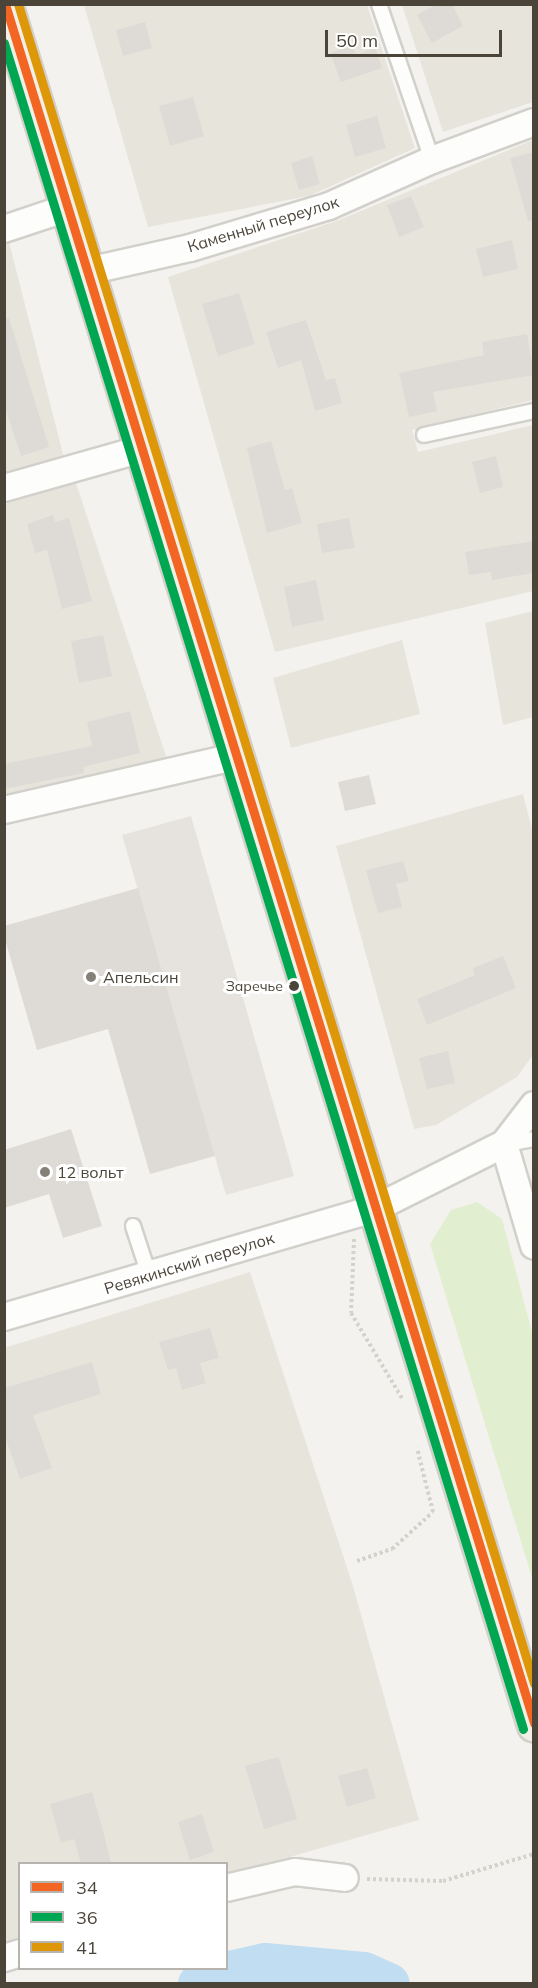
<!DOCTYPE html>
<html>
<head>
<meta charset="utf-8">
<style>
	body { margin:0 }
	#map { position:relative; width:538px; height:1988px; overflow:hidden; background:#f4f2ee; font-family:Mulish,sans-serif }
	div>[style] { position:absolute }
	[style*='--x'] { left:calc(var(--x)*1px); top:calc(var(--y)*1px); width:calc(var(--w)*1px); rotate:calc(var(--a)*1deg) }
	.residential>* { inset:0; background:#e7e4dc }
	.green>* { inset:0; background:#e1eecf }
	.parking>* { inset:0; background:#e6e3df }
	.river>* { height:42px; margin:-21px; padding:0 21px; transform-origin:21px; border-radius:21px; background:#c0ddf1 }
	.building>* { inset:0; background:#dedbd6 }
	.path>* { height:4px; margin-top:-2px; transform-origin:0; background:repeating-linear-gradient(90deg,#d3d2cc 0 3px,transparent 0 6px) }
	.roads { filter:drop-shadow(2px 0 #d2d0cb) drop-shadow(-2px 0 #d2d0cb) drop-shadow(0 2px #d2d0cb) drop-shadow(0 -2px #d2d0cb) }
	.lane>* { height:14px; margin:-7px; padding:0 7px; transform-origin:7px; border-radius:7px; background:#fdfdfc }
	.street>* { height:26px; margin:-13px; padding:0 13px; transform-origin:13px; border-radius:13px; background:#fdfdfc }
	.primary>* { height:33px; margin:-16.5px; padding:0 16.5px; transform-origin:16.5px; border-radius:16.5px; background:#f2efe6 }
	.bus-1>* { height:9px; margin:-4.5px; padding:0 4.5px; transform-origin:4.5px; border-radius:4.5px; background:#f26522 }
	.bus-2>* { height:9px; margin:-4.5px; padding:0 4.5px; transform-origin:4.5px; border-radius:4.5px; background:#00a651 }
	.bus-3>* { height:9px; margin:-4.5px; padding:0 4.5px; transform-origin:4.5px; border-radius:4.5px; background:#dd9709 }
	.dots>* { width:16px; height:16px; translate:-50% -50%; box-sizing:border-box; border:3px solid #fff; border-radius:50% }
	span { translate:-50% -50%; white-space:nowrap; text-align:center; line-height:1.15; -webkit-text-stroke:6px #fff; paint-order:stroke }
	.bus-label { font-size:14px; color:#4b4439 }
	.right { translate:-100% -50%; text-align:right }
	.street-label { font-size:16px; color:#4b4439 }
	.poi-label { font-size:16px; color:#4b4439 }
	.left { translate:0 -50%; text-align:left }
	.frame { position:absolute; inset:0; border:6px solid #4b4439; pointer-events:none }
	.legend { position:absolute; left:18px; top:1862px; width:210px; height:108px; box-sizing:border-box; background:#fff; border:2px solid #b7b4b0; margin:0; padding:8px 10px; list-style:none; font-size:18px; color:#4b4439 }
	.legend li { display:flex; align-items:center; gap:12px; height:30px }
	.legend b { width:30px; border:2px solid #b7b4b0 }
	.scale { position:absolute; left:325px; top:30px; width:177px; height:27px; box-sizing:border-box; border:3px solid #4b4439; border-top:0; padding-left:8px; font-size:18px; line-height:21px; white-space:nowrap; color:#4b4439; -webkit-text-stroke:4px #fff; paint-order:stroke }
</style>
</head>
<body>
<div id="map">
	<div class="residential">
		<i style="clip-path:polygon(84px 5px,367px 5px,415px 148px,309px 196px,148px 227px)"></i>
		<i style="clip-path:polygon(402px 5px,533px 5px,533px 102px,443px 132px)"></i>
		<i style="clip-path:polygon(533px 140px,533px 400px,412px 430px,418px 452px,533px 425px,533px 591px,275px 652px,168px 277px,339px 220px)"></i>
		<i style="clip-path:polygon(9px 242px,64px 458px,5px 474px,4px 244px)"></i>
		<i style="clip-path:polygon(76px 483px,168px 762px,5px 799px,5px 504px)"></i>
		<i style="clip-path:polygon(533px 611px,533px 717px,503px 725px,485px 623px)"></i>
		<i style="clip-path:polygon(402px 640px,420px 714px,291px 748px,273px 678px)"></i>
		<i style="clip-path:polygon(523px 794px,534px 837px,533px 1055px,517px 1077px,436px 1125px,414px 1129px,336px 846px)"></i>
		<i style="clip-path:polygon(250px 1272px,352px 1583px,419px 1820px,227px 1875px,226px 1864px,20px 1864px,19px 1937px,5px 1942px,4px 1348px)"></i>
	</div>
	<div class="green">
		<i style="clip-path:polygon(477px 1202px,502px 1219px,533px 1336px,533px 1581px,430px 1244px,451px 1210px)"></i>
	</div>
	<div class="parking">
		<i style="clip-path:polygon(191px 816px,294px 1176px,226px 1195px,122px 835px)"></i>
	</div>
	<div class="river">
		<i style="--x:199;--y:1984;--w:11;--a:-38"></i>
		<i style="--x:208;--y:1977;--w:58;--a:-12.8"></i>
		<i style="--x:265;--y:1964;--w:99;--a:5.2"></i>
		<i style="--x:364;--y:1973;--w:27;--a:24"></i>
	</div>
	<div class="building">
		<i style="clip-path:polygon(437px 4px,452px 4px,463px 26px,432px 43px,417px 15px)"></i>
		<i style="clip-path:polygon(145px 22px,152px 48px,123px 56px,116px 30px)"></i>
		<i style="clip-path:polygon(352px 45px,356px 55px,375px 48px,382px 68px,341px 82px,330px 53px)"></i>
		<i style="clip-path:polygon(193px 97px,204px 136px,170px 146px,159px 106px)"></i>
		<i style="clip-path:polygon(377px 116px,386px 148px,355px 157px,346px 125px)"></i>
		<i style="clip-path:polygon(534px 152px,534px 220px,528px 221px,510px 158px)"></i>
		<i style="clip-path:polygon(312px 156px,320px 184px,299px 190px,291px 163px)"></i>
		<i style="clip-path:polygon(411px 196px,424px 227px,399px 237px,387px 205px)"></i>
		<i style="clip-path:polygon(512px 240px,518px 269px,483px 277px,476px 249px)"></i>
		<i style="clip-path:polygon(239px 293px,255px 344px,218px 356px,202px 304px)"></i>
		<i style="clip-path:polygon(9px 318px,49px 447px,21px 456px,4px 405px,4px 319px)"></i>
		<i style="clip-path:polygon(306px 320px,326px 380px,335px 378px,342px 403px,315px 411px,301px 360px,278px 368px,266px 332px)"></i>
		<i style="clip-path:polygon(527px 334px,534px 375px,433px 392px,437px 411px,409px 417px,399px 373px,484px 355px,482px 342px)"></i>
		<i style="clip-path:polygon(271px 441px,285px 490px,292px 488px,302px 523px,267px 533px,247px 448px)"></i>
		<i style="clip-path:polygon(496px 456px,503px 487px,480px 493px,472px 462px)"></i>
		<i style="clip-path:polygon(53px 515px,55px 522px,69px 518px,92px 601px,62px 609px,47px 550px,35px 553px,27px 524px)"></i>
		<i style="clip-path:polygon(349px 518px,355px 548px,322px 553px,317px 524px)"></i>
		<i style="clip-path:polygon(534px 541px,534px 573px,492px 580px,491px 572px,469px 575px,465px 552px)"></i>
		<i style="clip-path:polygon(316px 580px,324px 620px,292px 627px,284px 587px)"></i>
		<i style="clip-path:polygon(103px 635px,112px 676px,79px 683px,71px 641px)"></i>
		<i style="clip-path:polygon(130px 711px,140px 753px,83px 767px,84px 773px,4px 789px,4px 764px,92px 746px,87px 722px)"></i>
		<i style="clip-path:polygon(369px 775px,376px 804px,345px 811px,338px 782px)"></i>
		<i style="clip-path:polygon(403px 861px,409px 881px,396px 884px,402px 907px,378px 913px,366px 870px)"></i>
		<i style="clip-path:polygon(138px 888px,215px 1156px,150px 1174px,108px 1029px,37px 1050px,4px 936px,4px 926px)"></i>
		<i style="clip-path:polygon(503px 956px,516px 988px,427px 1025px,417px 999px,475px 975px,473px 968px)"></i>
		<i style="clip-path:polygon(448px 1051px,455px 1083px,427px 1089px,419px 1058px)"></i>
		<i style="clip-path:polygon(71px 1129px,102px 1226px,63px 1238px,49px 1194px,4px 1208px,4px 1150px)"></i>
		<i style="clip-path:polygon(210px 1328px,219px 1358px,200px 1363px,206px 1383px,182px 1390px,176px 1368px,168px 1370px,159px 1342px)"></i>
		<i style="clip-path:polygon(92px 1362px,101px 1394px,33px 1415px,52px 1468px,20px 1479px,4px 1434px,4px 1388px)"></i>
		<i style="clip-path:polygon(279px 1757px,297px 1819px,264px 1829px,245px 1766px)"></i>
		<i style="clip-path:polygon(367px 1768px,376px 1798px,347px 1807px,338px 1776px)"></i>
		<i style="clip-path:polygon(92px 1792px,102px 1827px,111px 1863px,81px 1863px,74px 1839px,61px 1843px,50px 1804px)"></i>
		<i style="clip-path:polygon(202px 1814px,214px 1852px,190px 1860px,178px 1822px)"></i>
	</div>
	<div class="path">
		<i style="--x:354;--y:1239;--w:74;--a:92.3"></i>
		<i style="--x:351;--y:1313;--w:101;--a:59.1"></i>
		<i style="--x:357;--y:1561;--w:37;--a:-19"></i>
		<i style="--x:392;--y:1549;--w:55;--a:-42.1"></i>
		<i style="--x:433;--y:1512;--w:66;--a:-104"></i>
		<i style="--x:367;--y:1879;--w:76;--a:1.5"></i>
		<i style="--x:443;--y:1881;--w:95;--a:-16.5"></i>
	</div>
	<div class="roads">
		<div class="lane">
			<i style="--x:379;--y:4;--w:165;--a:71.2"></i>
			<i style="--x:424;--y:435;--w:113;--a:-12.3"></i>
			<i style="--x:506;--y:1144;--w:28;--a:-10"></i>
			<i style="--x:133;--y:1226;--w:52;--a:71.9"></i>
		</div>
		<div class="street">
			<i style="--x:4;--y:229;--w:66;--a:-18.4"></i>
			<i style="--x:88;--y:271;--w:105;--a:-12.7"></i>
			<i style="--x:190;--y:248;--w:145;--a:-16.8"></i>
			<i style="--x:329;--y:206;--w:113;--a:-24.1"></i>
			<i style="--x:432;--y:160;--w:109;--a:-20.4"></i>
			<i style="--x:4;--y:488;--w:143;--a:-15.8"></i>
			<i style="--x:4;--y:810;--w:239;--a:-13"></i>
			<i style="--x:504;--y:1144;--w:106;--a:73.6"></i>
			<i style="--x:4;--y:1317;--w:385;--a:-16.3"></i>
			<i style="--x:374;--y:1209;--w:145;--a:-26.6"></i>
			<i style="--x:504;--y:1144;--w:49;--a:-52.4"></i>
			<i style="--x:226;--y:1888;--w:71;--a:-13.1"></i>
			<i style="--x:295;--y:1872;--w:50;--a:6.8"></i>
			<i style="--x:4;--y:1958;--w:17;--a:-17"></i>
		</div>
		<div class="primary">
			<i style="--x:5;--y:4;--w:1800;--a:72.91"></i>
		</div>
	</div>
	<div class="bus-1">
		<i style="--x:5;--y:4;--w:1799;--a:72.89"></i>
	</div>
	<div class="bus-2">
		<i style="--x:4;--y:43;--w:1764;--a:72.89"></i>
	</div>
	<div class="bus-3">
		<i style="--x:18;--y:4;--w:1757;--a:72.92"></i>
	</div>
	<div class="dots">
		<i style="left:91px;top:977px;background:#868178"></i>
		<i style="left:294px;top:986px;background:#4b4439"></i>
		<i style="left:45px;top:1172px;background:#868178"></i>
	</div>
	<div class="bus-label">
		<span class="right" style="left:283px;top:986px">Заречье</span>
	</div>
	<div class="street-label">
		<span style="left:263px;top:224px;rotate:-17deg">Каменный переулок</span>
		<span style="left:189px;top:1263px;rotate:-17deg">Ревякинский переулок</span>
	</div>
	<div class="poi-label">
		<span class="left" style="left:103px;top:977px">Апельсин</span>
		<span class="left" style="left:57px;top:1172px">12 вольт</span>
	</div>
	<div class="frame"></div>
	<ul class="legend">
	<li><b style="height:8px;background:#f26522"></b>34</li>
	<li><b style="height:8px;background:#00a651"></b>36</li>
	<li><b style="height:8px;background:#dd9709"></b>41</li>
	</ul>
	<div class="scale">50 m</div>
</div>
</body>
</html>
